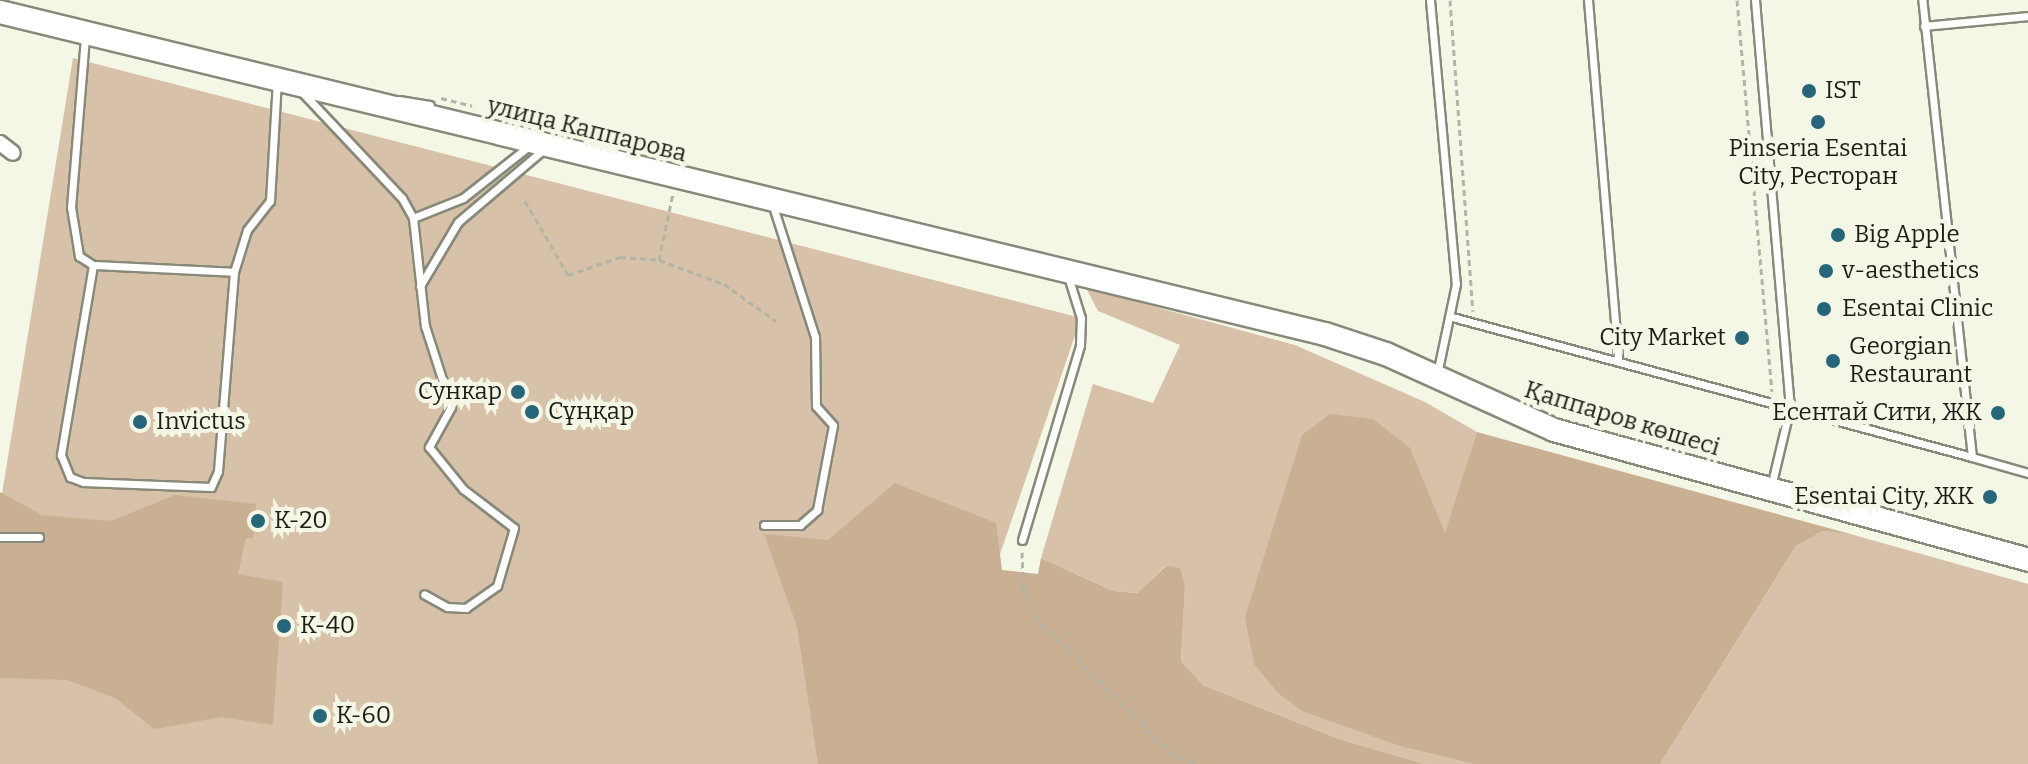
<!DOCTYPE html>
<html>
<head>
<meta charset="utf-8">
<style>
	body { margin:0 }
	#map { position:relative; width:2028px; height:764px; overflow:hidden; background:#f4f7e6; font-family:Bitter,serif }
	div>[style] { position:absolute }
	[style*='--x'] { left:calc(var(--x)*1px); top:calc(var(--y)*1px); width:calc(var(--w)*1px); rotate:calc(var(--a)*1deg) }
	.green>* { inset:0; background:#d7c1a9 }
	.forest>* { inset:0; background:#c9b093 }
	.path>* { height:3px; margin-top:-1.5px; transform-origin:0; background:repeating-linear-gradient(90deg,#b2b4a7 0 6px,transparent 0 10px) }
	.roads { filter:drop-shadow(2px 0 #878979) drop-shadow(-2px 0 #878979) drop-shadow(0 2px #878979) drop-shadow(0 -2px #878979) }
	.lane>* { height:7px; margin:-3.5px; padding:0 3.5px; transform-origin:3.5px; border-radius:3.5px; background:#fff }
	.street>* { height:14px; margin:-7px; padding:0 7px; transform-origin:7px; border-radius:7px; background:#fff }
	.secondary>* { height:22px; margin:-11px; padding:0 11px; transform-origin:11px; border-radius:11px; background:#fff }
	.dots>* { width:22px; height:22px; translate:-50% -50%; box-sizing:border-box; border:4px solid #f4f7e6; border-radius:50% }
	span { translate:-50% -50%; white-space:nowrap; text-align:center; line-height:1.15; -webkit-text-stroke:8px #f4f7e6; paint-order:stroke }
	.poi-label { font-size:24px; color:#1d1e18 }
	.left { translate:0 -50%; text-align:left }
	.right { translate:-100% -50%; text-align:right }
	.street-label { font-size:24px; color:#1d1e18 }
</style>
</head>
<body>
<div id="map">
	<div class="green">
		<i style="clip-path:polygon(73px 58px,1081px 318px,928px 764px,0 764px,0 506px)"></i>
		<i style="clip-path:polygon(1086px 288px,1295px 345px,1425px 402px,1477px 432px,1446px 534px,1403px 747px,1473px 764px,1425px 764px,1339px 739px,1203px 685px,1181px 661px,1185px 587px,1165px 566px,1139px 593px,1113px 591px,1041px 558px,1093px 384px,1153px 403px,1180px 345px,1098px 311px)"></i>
		<i style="clip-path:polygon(1823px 531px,1854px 535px,2028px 584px,2028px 764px,1660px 764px,1796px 546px)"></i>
	</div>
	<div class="forest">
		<i style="clip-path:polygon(1330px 414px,1373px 419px,1410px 448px,1445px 533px,1477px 432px,1854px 535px,1823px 531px,1796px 546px,1660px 764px,1473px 764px,1403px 747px,1302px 711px,1278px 693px,1254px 664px,1245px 617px,1302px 435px)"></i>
		<i style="clip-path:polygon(895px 483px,996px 523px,1002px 570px,1038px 574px,1041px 558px,1113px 591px,1138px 593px,1166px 566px,1180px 568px,1185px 587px,1181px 661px,1203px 685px,1339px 739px,1425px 764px,818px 764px,797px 627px,764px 534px,828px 540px)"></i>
		<i style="clip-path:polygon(0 492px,42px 515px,111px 521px,175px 495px,256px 504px,253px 538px,246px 538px,238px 574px,283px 582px,273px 725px,222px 717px,154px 729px,115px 698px,67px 680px,0 678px)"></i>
	</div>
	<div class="path">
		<i style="--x:1450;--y:0;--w:312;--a:85.8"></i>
		<i style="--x:1737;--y:0;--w:393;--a:84.9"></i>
		<i style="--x:441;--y:98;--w:32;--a:14"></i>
		<i style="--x:525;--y:201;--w:86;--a:59.8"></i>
		<i style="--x:568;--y:275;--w:55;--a:-19.1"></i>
		<i style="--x:620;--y:257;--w:39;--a:4"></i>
		<i style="--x:659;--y:260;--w:68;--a:-78.2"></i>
		<i style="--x:659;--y:260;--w:69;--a:20.3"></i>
		<i style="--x:724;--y:284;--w:64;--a:35.4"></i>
		<i style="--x:1022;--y:552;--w:35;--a:88"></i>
		<i style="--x:1023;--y:587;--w:31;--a:69"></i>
		<i style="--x:1034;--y:616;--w:194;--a:45"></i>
		<i style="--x:1171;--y:753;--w:28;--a:23"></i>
	</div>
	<div class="roads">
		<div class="lane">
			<i style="--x:1430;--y:0;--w:285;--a:84.8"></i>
			<i style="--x:1456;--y:284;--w:92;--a:101.9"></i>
			<i style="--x:1588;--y:0;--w:362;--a:85.2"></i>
			<i style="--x:1755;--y:0;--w:409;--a:85.1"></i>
			<i style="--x:1790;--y:407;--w:82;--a:103.4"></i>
			<i style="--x:1924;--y:26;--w:104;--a:-5.5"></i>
			<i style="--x:85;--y:37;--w:171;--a:94.7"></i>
			<i style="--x:71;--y:207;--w:50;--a:80.7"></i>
			<i style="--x:79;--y:256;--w:17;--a:33"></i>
			<i style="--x:93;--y:265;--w:141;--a:2.8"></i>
			<i style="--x:301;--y:91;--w:147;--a:46.7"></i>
			<i style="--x:402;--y:198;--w:23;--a:61"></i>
			<i style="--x:413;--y:218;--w:109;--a:83.7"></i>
			<i style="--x:425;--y:326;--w:85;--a:72.2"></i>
			<i style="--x:451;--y:407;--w:46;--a:118.8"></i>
			<i style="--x:429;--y:447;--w:54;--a:51"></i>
			<i style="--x:463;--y:489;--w:64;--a:37.4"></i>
			<i style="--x:514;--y:528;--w:60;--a:106.3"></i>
			<i style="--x:497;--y:586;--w:38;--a:145"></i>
			<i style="--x:466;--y:608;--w:19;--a:-177"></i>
			<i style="--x:447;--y:607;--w:26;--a:-151"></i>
			<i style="--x:399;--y:100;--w:31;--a:9"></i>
			<i style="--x:413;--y:218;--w:54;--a:-21.8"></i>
			<i style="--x:463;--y:198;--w:84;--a:-38.2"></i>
			<i style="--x:93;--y:265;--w:193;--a:99.6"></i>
			<i style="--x:61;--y:455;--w:24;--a:68"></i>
			<i style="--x:70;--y:477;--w:14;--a:21"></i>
			<i style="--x:83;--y:482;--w:128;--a:2.2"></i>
			<i style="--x:211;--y:487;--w:17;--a:-66"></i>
			<i style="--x:218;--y:471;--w:200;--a:-85.4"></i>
			<i style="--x:234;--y:272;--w:44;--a:-72.8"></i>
			<i style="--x:247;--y:230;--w:37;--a:-52"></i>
			<i style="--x:270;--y:201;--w:120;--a:-86.7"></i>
			<i style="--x:420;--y:286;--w:74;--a:-59.3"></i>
			<i style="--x:458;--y:222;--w:113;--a:-40.3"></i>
			<i style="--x:1452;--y:317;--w:539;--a:15.07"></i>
			<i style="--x:1972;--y:457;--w:460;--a:-96.2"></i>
			<i style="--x:1972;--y:457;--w:58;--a:15.9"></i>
			<i style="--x:764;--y:525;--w:36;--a:0"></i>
			<i style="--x:800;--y:525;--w:23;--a:-41"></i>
			<i style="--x:817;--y:510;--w:86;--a:-79.3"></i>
			<i style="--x:833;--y:425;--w:25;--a:-132"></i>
			<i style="--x:816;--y:406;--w:69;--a:-90.8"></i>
			<i style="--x:815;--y:337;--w:141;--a:-107.8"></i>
			<i style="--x:0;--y:537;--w:39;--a:0"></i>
			<i style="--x:1022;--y:540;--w:203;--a:-73.4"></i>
			<i style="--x:1080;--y:345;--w:27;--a:-88"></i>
			<i style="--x:1081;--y:318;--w:47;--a:-107.3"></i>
		</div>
		<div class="street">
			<i style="--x:0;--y:143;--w:16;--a:38"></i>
		</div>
		<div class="secondary">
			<i style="--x:0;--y:12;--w:1364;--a:13.66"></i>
			<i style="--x:1325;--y:334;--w:64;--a:18.2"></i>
			<i style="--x:1386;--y:354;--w:184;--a:24.3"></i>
			<i style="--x:1554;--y:430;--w:492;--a:15.3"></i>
		</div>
	</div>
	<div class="dots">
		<i style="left:1809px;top:91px;background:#25667a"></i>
		<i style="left:1818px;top:122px;background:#25667a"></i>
		<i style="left:1838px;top:235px;background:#25667a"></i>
		<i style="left:1826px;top:271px;background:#25667a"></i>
		<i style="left:1824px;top:309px;background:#25667a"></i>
		<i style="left:1742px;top:338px;background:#25667a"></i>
		<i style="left:1833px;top:361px;background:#25667a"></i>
		<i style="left:518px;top:392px;background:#25667a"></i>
		<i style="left:532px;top:412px;background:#25667a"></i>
		<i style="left:1998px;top:413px;background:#25667a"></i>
		<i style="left:140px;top:422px;background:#25667a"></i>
		<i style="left:1990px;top:497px;background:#25667a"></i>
		<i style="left:258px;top:521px;background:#25667a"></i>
		<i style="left:284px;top:626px;background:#25667a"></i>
		<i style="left:320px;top:716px;background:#25667a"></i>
	</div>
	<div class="poi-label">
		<span class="left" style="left:1825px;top:91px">IST</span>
		<span style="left:1818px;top:163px">Pinseria Esentai<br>City, Ресторан</span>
		<span class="left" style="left:1854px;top:235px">Big Apple</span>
		<span class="left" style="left:1842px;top:271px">v-aesthetics</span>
		<span class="left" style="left:1842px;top:309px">Esentai Clinic</span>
		<span class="right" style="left:1726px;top:338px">City Market</span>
		<span class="left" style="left:1849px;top:361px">Georgian<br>Restaurant</span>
		<span class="right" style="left:502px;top:392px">Сункар</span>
		<span class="left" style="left:548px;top:412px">Сұңқар</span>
		<span class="right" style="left:1982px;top:413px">Есентай Сити, ЖК</span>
		<span class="left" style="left:156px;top:422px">Invictus</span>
		<span class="right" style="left:1974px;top:497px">Esentai City, ЖК</span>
		<span class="left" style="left:274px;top:521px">K-20</span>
		<span class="left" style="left:300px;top:626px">K-40</span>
		<span class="left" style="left:336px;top:716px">K-60</span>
	</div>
	<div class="street-label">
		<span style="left:587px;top:130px;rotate:14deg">улица Каппарова</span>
		<span style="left:1622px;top:419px;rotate:17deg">Қаппаров көшесі</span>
	</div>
</div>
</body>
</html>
